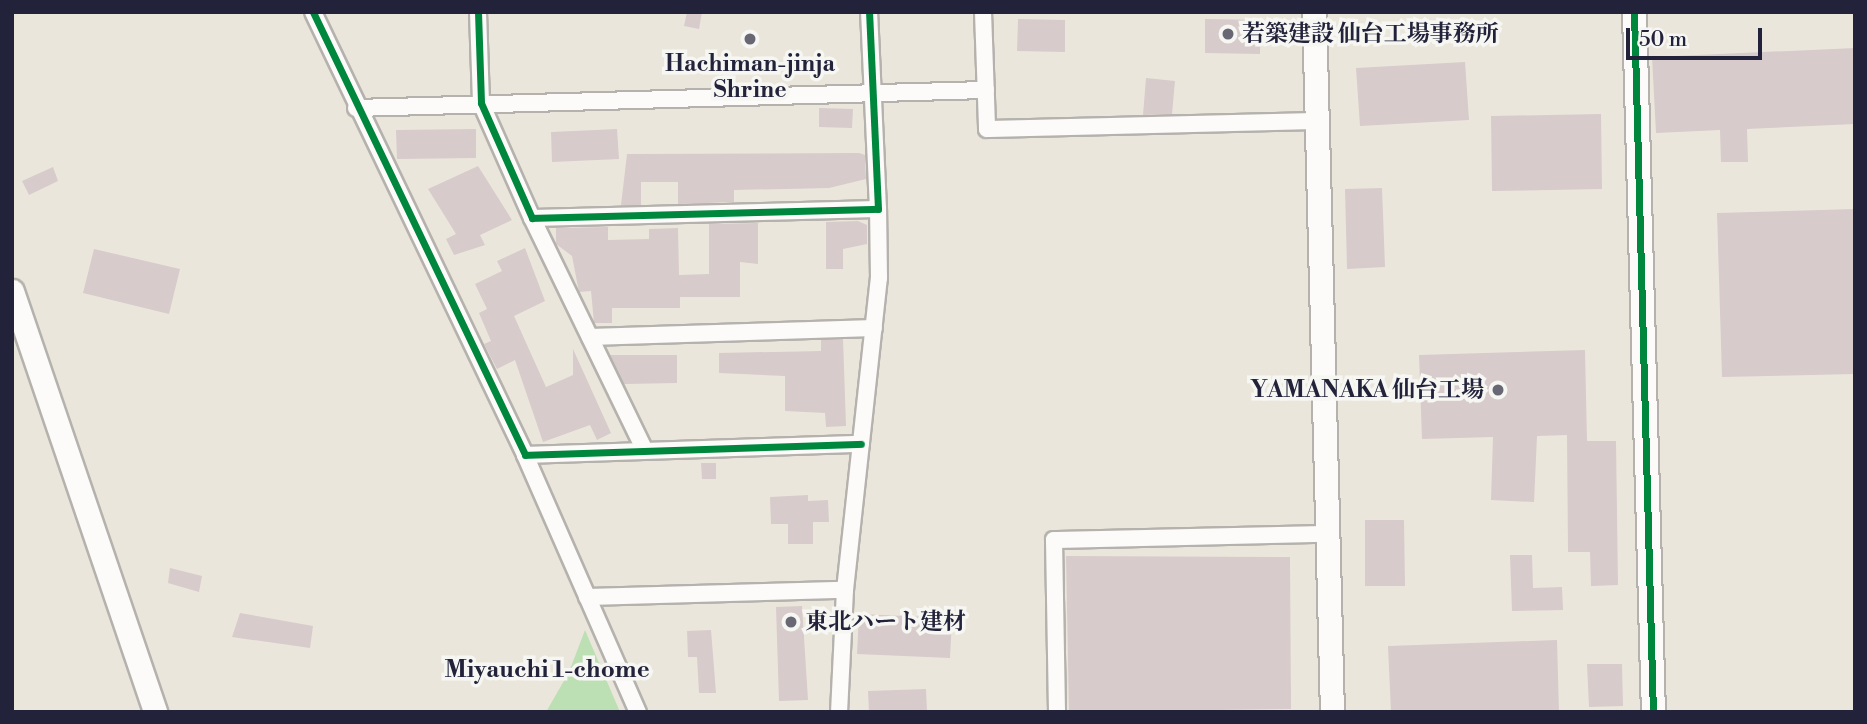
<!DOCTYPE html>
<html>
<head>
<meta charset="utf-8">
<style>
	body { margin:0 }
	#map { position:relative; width:1867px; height:724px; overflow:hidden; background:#ebe6db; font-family:"Libre Bodoni","Noto Serif JP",serif }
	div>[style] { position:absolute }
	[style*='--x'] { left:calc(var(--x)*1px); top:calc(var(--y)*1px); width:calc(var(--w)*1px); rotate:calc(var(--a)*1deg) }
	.green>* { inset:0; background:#bce0b4 }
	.building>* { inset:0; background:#d7cbcb }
	.roads { filter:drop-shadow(2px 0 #b5b2ad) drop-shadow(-2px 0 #b5b2ad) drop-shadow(0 2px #b5b2ad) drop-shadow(0 -2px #b5b2ad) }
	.street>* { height:16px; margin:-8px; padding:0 8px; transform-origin:8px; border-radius:8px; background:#fcfbfa }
	.secondary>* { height:23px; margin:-11.5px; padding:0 11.5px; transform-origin:11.5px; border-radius:11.5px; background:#fcfbfa }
	.cycleway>* { height:7px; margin:-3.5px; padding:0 3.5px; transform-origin:3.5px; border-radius:3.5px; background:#00873e }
	.dots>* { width:19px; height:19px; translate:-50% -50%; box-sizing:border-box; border:4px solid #f6f6f2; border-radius:50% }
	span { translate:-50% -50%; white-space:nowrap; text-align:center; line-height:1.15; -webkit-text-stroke:7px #f6f6f2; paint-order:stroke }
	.poi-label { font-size:23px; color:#22223b; font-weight:700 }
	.left { translate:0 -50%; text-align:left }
	.right { translate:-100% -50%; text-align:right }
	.neighbourhood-label { font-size:24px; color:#22223b; font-weight:700 }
	.frame { position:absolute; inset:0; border:14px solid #22223b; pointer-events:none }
	.scale { position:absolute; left:1626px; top:28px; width:136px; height:32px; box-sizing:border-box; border:4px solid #22223b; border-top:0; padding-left:9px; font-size:21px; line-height:24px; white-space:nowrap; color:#22223b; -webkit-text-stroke:5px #f6f6f2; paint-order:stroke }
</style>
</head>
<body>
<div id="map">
	<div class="green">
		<i style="clip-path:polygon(585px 630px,620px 712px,546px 712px,569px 672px)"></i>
	</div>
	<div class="building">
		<i style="clip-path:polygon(687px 12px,702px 12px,699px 29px,684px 26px)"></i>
		<i style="clip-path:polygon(1018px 19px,1065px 20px,1065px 52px,1017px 51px)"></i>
		<i style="clip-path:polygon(1205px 19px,1261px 20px,1260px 54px,1205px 53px)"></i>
		<i style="clip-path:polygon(1855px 48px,1855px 124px,1747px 129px,1748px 162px,1721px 162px,1720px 130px,1656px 133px,1652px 57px)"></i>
		<i style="clip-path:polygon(1465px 62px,1469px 120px,1360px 126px,1356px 68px)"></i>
		<i style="clip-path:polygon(1146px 78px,1175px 81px,1172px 114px,1143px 115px)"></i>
		<i style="clip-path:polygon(819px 108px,853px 109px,852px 128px,819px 127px)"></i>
		<i style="clip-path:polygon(1601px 114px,1602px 189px,1492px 191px,1491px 116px)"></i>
		<i style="clip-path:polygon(476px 129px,476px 158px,397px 159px,396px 130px)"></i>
		<i style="clip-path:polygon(617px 129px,619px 159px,552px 162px,551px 132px)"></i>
		<i style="clip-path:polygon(627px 154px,859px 153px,865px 155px,866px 179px,829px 188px,734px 190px,734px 202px,678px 204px,678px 182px,641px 182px,641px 205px,621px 205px)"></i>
		<i style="clip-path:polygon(478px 166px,512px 220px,480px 235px,485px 245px,454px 255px,446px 239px,456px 234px,428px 189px)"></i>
		<i style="clip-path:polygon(53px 167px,58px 181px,29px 195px,22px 181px)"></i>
		<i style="clip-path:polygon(1382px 188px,1385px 267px,1347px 269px,1345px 189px)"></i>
		<i style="clip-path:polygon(1855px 209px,1855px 374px,1722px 377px,1717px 213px)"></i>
		<i style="clip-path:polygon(858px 221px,867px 225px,867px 244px,843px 249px,843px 269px,826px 269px,826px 222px)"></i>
		<i style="clip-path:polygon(758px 223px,758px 264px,740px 262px,740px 297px,680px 297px,680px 308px,612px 308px,612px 323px,594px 323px,591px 291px,579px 292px,572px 256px,556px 244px,556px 228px,608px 227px,608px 240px,649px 239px,649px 229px,678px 228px,679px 275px,709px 274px,709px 224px)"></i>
		<i style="clip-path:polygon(525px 248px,545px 301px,514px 316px,546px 387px,573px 375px,573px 349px,611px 433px,597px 440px,590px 425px,543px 442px,515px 360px,497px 369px,484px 344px,491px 341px,479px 313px,487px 309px,475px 284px,502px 271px,497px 261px)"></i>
		<i style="clip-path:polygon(94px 249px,180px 269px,169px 314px,83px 293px)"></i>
		<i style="clip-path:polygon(843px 339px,846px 426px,826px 427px,825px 413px,785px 411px,785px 376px,719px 373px,719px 353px,821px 351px,821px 340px)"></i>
		<i style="clip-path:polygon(1585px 350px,1587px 441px,1616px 441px,1618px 585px,1591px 586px,1590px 552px,1568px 552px,1567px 435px,1537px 436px,1534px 502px,1491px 500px,1493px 437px,1422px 439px,1419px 355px)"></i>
		<i style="clip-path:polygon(610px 355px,677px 355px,677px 383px,624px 384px)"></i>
		<i style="clip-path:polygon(701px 463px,716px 463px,716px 479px,702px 479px)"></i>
		<i style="clip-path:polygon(808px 495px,808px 501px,828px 500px,829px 522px,813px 522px,813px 544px,788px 544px,788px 524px,771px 524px,770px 497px)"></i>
		<i style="clip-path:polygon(1365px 520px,1404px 520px,1405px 586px,1365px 586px)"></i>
		<i style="clip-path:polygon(1510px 555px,1532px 555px,1533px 588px,1562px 587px,1563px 610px,1512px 611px)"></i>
		<i style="clip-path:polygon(1066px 556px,1290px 557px,1291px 709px,1069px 712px)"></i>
		<i style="clip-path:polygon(170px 568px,202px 576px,199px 592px,168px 583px)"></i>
		<i style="clip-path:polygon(802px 606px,808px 700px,779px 701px,776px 607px)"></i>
		<i style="clip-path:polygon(240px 613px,313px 626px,310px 648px,232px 637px)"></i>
		<i style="clip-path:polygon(859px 614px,952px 618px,950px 658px,857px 654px)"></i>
		<i style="clip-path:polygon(711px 630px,716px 693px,699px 693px,697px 657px,688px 657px,687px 631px)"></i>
		<i style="clip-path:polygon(1557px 640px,1559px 712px,1391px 712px,1388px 646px)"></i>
		<i style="clip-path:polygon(1587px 664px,1622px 664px,1623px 706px,1589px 707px)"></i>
		<i style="clip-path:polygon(926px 689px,927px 712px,869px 712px,868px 691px)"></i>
	</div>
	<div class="roads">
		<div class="street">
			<i style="--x:313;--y:12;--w:491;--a:64.4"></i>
			<i style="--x:525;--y:455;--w:336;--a:-1.9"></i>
			<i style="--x:478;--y:12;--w:91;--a:88.1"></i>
			<i style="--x:481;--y:103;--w:126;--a:66.1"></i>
			<i style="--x:532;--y:218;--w:346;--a:-1.5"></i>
			<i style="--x:878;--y:209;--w:197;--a:-92.6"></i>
			<i style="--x:983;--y:12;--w:117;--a:88"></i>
			<i style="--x:987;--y:129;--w:330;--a:-1.4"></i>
			<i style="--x:356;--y:108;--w:630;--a:-1.64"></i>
			<i style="--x:532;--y:218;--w:257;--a:64.1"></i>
			<i style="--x:590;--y:337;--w:284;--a:-1.8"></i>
			<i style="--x:525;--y:455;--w:281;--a:66.3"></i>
			<i style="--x:845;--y:590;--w:314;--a:-83.8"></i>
			<i style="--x:879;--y:278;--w:69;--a:-90.8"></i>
			<i style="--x:587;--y:597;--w:258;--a:-1.6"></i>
			<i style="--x:845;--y:590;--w:122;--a:92.8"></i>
			<i style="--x:1057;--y:712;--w:172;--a:-91"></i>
			<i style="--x:1054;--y:540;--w:273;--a:-1.3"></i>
		</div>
		<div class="secondary">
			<i style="--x:1314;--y:12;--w:700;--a:88.53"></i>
			<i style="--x:1634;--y:12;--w:700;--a:88.45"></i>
			<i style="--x:12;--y:291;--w:445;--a:71.2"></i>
		</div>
	</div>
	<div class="cycleway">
		<i style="--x:313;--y:12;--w:491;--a:64.4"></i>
		<i style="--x:525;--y:455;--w:336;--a:-1.9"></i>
		<i style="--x:478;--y:12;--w:91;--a:88.1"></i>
		<i style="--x:481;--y:103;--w:126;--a:66.1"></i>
		<i style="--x:532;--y:218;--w:346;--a:-1.5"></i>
		<i style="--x:878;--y:209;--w:197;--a:-92.6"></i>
		<i style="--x:1634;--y:12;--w:700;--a:88.45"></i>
	</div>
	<div class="dots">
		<i style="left:1228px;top:34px;background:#686773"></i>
		<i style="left:750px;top:39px;background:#686773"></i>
		<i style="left:1498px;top:390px;background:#686773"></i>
		<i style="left:791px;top:622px;background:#686773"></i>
	</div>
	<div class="poi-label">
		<span class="left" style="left:1242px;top:34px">若築建設 仙台工場事務所</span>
		<span style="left:750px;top:77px">Hachiman-jinja<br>Shrine</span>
		<span class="right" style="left:1484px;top:390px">YAMANAKA 仙台工場</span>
		<span class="left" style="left:805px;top:622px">東北ハート建材</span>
	</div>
	<div class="neighbourhood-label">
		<span style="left:547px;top:671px">Miyauchi 1-chome</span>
	</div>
	<div class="frame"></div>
	<div class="scale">50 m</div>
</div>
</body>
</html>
